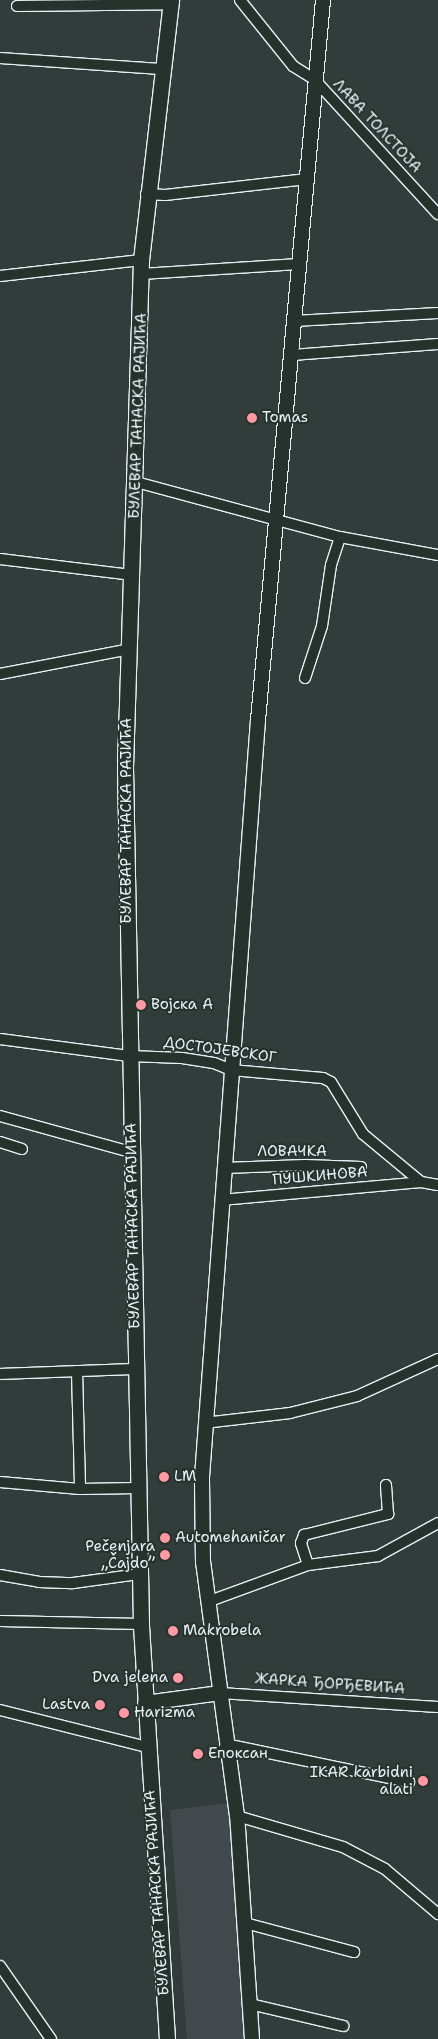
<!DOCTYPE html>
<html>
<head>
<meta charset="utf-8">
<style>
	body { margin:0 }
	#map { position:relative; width:438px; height:2039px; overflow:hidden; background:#323d3b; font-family:"Shantell Sans",sans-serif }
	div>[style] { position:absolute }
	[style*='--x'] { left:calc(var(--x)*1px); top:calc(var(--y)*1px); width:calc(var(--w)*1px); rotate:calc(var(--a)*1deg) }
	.built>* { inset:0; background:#41494c }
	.roads { filter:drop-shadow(1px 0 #e8f1f8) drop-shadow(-1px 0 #e8f1f8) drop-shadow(0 1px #e8f1f8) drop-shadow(0 -1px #e8f1f8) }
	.minor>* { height:10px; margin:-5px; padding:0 5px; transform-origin:5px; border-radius:5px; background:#26332d }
	.tertiary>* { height:14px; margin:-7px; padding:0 7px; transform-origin:7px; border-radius:7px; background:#26332d }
	.secondary>* { height:15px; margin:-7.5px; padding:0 7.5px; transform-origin:7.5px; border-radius:7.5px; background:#26332d }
	.dots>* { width:14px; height:14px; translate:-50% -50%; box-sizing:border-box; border:2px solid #26332d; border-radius:50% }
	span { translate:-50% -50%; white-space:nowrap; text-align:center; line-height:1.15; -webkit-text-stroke:4px #26332d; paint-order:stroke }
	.street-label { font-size:15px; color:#e8f1f8 }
	.poi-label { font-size:15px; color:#e8f1f8 }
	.left { translate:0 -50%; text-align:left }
	.right { translate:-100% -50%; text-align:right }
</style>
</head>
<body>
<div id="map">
	<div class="built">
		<i style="clip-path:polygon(229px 1803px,246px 2039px,187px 2039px,170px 1810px)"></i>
	</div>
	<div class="roads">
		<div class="minor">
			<i style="--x:240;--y:0;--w:85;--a:51.2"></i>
			<i style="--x:293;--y:66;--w:26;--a:32"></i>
			<i style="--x:315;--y:80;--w:182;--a:47.5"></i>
			<i style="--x:17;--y:6;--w:153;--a:-0.7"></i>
			<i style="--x:0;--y:58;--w:161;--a:3.9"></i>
			<i style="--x:146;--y:194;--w:19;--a:3"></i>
			<i style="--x:165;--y:195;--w:143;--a:-6.4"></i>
			<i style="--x:141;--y:274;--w:158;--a:-3.6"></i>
			<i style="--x:0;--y:276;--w:142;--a:-6.5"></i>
			<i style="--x:294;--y:321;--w:144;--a:-3.2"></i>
			<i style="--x:292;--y:355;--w:146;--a:-4.3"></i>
			<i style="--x:136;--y:482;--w:211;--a:15.1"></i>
			<i style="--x:340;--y:537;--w:100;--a:10.4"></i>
			<i style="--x:0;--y:559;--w:134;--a:6.9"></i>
			<i style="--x:0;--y:674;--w:132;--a:-10.9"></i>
			<i style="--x:305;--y:678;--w:55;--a:-71.9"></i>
			<i style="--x:322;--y:626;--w:62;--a:-81.6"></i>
			<i style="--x:331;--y:565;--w:29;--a:-72"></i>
			<i style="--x:0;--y:1039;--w:130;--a:7.5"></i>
			<i style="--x:129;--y:1056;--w:53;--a:2.2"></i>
			<i style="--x:182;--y:1058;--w:32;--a:9"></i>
			<i style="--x:214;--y:1063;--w:18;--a:22"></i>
			<i style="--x:231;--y:1070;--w:92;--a:5"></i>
			<i style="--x:323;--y:1078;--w:9;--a:27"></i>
			<i style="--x:331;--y:1082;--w:61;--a:58.4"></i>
			<i style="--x:363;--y:1134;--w:75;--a:39.6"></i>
			<i style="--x:421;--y:1182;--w:17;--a:10"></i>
			<i style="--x:0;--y:1116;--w:136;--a:15.4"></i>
			<i style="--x:0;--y:1142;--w:23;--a:18"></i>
			<i style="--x:224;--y:1168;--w:81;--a:-2.1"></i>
			<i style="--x:305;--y:1165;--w:56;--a:2"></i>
			<i style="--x:221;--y:1200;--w:201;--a:-5.1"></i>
			<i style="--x:77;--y:1371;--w:118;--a:88.5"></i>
			<i style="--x:0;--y:1374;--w:135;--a:-2.1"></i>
			<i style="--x:204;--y:1423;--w:87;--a:-6.6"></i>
			<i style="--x:290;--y:1413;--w:69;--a:-14.2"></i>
			<i style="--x:357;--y:1396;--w:89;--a:-24.6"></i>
			<i style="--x:0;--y:1482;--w:80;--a:5"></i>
			<i style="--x:80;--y:1489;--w:57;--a:-1"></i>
			<i style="--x:308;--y:1565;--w:23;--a:-108"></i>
			<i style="--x:301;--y:1543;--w:9;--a:-69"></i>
			<i style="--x:304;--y:1535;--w:87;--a:-14"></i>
			<i style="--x:388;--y:1514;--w:29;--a:-94"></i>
			<i style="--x:0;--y:1575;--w:40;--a:10"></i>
			<i style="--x:39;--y:1582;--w:34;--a:2"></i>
			<i style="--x:73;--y:1583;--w:68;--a:-7.7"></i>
			<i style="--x:207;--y:1602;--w:108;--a:-20.1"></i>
			<i style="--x:308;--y:1565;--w:71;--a:-7.3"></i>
			<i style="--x:378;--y:1556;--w:68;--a:-28.8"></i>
			<i style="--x:0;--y:1621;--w:141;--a:1.2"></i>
			<i style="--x:220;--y:1693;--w:218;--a:3.7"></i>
			<i style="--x:0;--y:1710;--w:152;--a:14.1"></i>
			<i style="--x:230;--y:1745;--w:183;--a:11.7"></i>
			<i style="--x:237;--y:1816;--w:110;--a:16.3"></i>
			<i style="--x:343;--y:1847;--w:47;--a:27.6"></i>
			<i style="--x:385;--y:1869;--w:70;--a:40.3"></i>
			<i style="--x:245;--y:1923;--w:113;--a:14.9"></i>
			<i style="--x:0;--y:1966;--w:89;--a:55.1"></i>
			<i style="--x:250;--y:2004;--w:96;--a:13.3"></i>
		</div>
		<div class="tertiary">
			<i style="--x:145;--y:1703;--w:76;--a:-7.6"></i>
			<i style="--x:252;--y:2039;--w:224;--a:-93.8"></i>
			<i style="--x:237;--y:1816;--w:256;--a:-97.6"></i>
			<i style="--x:203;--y:1562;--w:85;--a:-90.7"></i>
			<i style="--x:202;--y:1477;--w:759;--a:-85.77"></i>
			<i style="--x:258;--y:720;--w:723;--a:-84.84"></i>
		</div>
		<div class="secondary">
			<i style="--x:167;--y:2039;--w:416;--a:-93.6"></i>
			<i style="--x:141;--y:1624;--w:857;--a:-91.07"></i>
			<i style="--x:125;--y:767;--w:507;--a:-88.19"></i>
			<i style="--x:141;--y:260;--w:262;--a:-83.4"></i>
		</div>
	</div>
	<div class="dots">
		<i style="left:252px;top:418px;background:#ff9aa2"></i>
		<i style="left:141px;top:1005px;background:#ff9aa2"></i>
		<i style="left:164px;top:1477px;background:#ff9aa2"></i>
		<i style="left:165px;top:1538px;background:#ff9aa2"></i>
		<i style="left:165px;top:1555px;background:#ff9aa2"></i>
		<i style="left:173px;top:1631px;background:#ff9aa2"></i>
		<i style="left:178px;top:1678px;background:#ff9aa2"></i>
		<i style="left:100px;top:1705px;background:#ff9aa2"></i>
		<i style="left:124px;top:1713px;background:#ff9aa2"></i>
		<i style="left:198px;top:1754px;background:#ff9aa2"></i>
		<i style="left:423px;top:1781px;background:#ff9aa2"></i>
	</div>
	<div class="street-label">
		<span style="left:377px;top:126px;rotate:47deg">ЛАВА ТОЛСТОЈА</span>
		<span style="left:138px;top:416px;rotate:-88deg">БУЛЕВАР ТАНАСКА РАЈИЋА</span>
		<span style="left:127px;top:821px;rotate:-90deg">БУЛЕВАР ТАНАСКА РАЈИЋА</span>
		<span style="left:220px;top:1050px;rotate:8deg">ДОСТОЈЕВСКОГ</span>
		<span style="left:292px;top:1152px">ЛОВАЧКА</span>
		<span style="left:320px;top:1176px;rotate:-5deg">ПУШКИНОВА</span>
		<span style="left:133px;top:1226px;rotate:-91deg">БУЛЕВАР ТАНАСКА РАЈИЋА</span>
		<span style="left:330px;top:1684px;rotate:4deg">ЖАРКА ЂОРЂЕВИЋА</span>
		<span style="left:157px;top:1893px;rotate:-94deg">БУЛЕВАР ТАНАСКА РАЈИЋА</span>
	</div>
	<div class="poi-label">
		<span class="left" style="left:262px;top:418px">Tomas</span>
		<span class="left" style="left:151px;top:1005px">Војска А</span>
		<span class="left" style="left:174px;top:1477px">LM</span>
		<span class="left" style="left:175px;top:1538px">Automehaničar</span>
		<span class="right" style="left:155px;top:1555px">Pečenjara<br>„Čajdo”</span>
		<span class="left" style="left:183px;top:1631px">Makrobela</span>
		<span class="right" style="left:168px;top:1678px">Dva jelena</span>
		<span class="right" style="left:90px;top:1705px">Lastva</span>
		<span class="left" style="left:134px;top:1713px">Harizma</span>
		<span class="left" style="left:208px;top:1754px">Епоксан</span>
		<span class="right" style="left:413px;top:1781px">IKAR karbidni<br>alati</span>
	</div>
</div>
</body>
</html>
